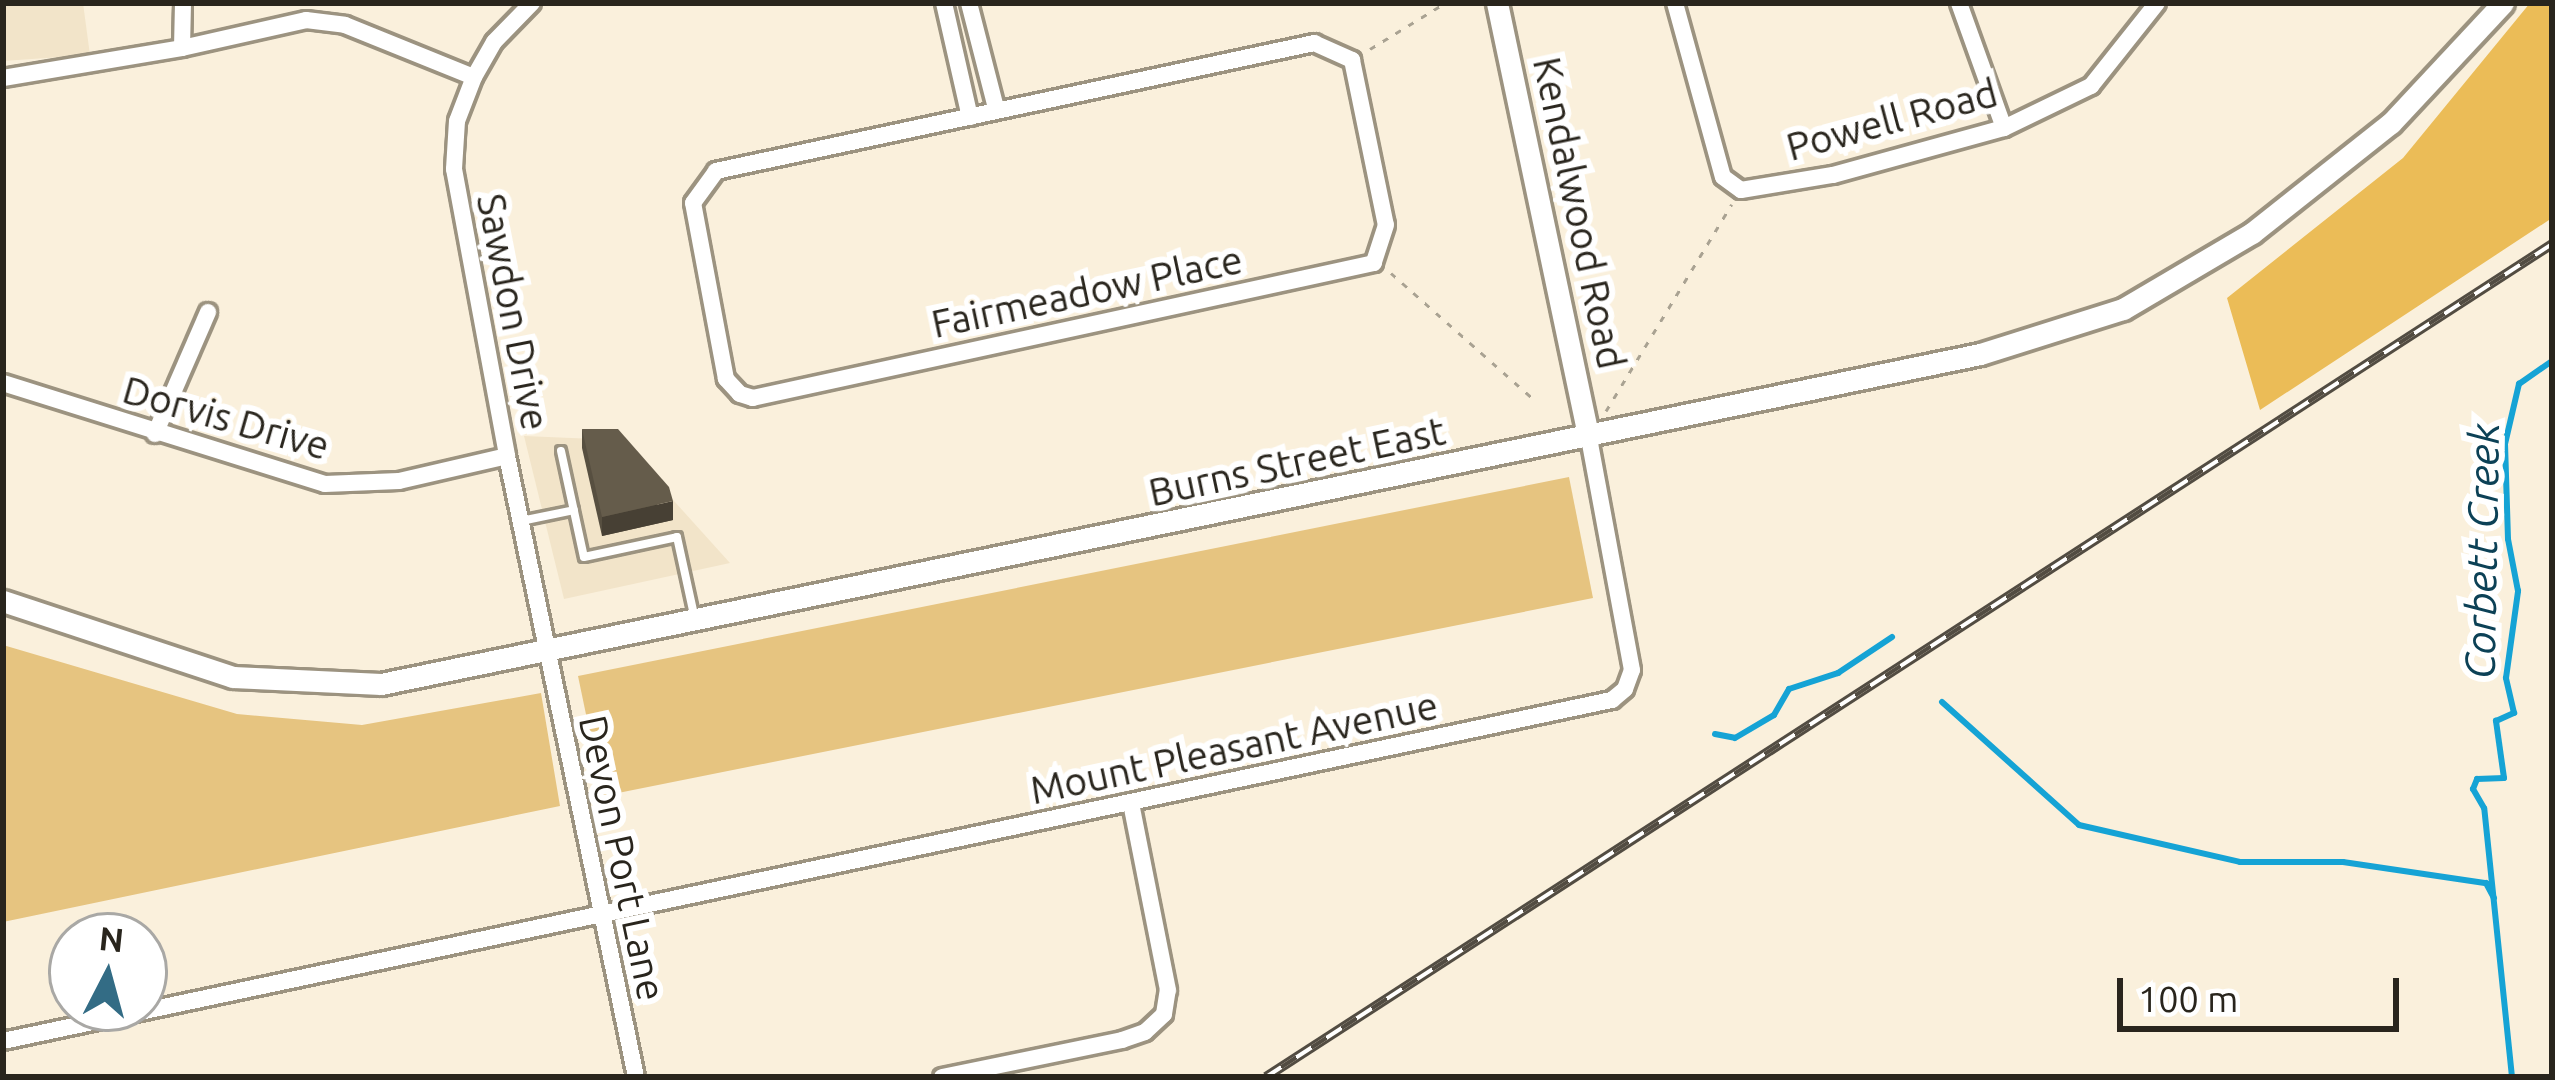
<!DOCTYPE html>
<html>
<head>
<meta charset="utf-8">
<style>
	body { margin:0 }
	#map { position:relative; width:2555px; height:1080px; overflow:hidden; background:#faf0dc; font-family:Ubuntu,sans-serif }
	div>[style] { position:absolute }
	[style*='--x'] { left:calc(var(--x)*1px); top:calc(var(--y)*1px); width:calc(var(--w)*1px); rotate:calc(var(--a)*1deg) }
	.built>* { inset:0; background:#f2e4c9 }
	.green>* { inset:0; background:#e6c480 }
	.forest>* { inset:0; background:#ebbc57 }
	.stream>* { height:6px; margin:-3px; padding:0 3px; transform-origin:3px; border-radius:3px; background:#15a3d5 }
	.path>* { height:3px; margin-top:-1.5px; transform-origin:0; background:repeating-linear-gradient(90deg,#a9a292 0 6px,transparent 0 15px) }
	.roads { filter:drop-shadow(3px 0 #9c9380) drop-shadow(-3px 0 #9c9380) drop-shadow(0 3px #9c9380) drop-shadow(0 -3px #9c9380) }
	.service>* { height:8px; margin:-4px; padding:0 4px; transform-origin:4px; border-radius:4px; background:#fff }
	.minor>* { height:16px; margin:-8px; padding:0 8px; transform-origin:8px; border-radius:8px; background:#fff }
	.tertiary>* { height:21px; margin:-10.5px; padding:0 10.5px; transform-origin:10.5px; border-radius:10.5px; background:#fff }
	.rail>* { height:10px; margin-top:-5px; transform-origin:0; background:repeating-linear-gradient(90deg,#fff 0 18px,#524c42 0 36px); box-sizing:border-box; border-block:3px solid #524c42 }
	.wall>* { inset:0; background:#574f40 }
	.shaded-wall>* { inset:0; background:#474034 }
	.building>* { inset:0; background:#655c4b }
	span { translate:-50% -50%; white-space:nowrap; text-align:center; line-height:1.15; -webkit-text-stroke:12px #fff; paint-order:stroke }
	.street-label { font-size:39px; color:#29251d }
	.water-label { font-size:42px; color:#0c4156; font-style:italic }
	.frame { position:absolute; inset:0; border:6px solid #29251d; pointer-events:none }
	.north { position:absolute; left:48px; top:912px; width:120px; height:120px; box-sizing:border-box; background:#fff; border:3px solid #a9a8a5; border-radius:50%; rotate:6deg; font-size:33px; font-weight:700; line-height:48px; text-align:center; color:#29251d }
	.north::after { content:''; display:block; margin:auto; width:42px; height:54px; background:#336c85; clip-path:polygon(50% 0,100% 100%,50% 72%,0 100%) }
	.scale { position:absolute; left:2117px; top:978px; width:282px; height:54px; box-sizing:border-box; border:6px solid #29251d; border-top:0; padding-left:15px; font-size:36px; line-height:42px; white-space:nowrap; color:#29251d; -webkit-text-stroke:9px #fff; paint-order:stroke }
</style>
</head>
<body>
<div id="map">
	<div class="built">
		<i style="clip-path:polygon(3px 3px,83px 3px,90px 55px,3px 61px)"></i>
		<i style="clip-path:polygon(524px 436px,619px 440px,730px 563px,564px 599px)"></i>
	</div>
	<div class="green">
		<i style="clip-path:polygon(1569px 477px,1593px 598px,603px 796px,578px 676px)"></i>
		<i style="clip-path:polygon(3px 645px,237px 714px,362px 725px,541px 693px,560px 806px,3px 922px)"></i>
	</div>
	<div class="forest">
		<i style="clip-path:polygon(2530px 3px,2552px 3px,2552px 218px,2260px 410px,2227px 298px,2403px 158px)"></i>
	</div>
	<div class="stream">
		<i style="--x:1942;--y:702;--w:184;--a:41.9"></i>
		<i style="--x:2079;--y:825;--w:165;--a:12.9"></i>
		<i style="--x:2240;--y:862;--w:103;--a:0"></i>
		<i style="--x:2343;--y:862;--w:145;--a:8.4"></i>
		<i style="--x:2486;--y:883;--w:17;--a:62"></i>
		<i style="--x:1715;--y:734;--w:20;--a:11"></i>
		<i style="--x:1735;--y:738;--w:45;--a:-30.5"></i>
		<i style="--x:1774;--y:715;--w:30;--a:-60"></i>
		<i style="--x:1789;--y:689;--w:52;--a:-18.1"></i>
		<i style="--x:1838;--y:673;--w:65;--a:-33.7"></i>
		<i style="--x:2512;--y:1077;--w:270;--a:-95.9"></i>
		<i style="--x:2484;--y:808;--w:22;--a:-120"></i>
		<i style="--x:2473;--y:789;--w:11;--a:-68"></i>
		<i style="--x:2477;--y:779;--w:27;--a:-2"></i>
		<i style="--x:2504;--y:778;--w:58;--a:-98"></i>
		<i style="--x:2496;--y:721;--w:20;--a:-24"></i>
		<i style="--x:2514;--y:713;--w:36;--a:-103"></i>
		<i style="--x:2506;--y:678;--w:88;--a:-82.1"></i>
		<i style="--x:2518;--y:591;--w:53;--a:-100.9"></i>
		<i style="--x:2508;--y:539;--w:95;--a:-91.8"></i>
		<i style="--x:2505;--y:444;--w:62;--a:-76.9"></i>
		<i style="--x:2519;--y:384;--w:40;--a:-34.9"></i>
	</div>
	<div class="path">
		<i style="--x:1370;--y:49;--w:88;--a:-31.5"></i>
		<i style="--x:1391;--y:273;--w:187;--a:41.5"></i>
		<i style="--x:1606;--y:411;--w:242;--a:-58.7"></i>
	</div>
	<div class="roads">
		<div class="service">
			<i style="--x:561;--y:451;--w:108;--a:77.8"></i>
			<i style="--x:584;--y:557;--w:95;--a:-12.1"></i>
			<i style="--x:677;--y:537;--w:80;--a:77.7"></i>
			<i style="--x:521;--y:521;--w:54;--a:-11.7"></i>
		</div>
		<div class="minor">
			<i style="--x:532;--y:3;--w:54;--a:134.3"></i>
			<i style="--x:494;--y:42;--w:40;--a:119.7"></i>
			<i style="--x:474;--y:77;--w:47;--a:111.1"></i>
			<i style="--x:457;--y:121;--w:48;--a:93.6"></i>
			<i style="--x:454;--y:169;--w:292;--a:79.5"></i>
			<i style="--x:507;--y:456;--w:634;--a:78.26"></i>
			<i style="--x:944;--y:3;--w:117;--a:77.2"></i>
			<i style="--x:969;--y:3;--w:108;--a:75.6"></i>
			<i style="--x:1675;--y:3;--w:180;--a:74.6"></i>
			<i style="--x:1723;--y:177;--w:22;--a:36"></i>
			<i style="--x:1741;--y:190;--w:93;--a:-9.3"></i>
			<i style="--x:1833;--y:175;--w:177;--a:-15.4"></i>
			<i style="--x:2004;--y:128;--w:97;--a:-25.8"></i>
			<i style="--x:2091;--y:86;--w:106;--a:-51.5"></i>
			<i style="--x:1959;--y:3;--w:133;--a:70.2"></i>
			<i style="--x:1314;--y:43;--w:42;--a:24.1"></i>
			<i style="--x:1352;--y:60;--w:168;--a:78.4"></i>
			<i style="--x:1386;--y:225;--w:40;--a:108"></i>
			<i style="--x:1374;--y:263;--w:636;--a:167.74"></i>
			<i style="--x:753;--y:398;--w:14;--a:-163"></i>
			<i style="--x:740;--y:394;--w:21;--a:-133"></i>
			<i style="--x:726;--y:379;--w:179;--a:-100.6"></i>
			<i style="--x:693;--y:203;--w:39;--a:-54"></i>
			<i style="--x:716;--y:171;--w:612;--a:-12.08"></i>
			<i style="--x:182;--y:48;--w:45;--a:-88.7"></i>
			<i style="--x:3;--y:78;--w:181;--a:-9.5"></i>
			<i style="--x:182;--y:48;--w:127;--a:-12.7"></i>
			<i style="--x:306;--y:20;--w:39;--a:7"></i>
			<i style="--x:345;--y:25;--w:139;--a:22"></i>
			<i style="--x:3;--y:383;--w:337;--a:17.4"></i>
			<i style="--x:325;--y:484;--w:74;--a:-2.3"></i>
			<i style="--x:399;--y:481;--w:111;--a:-13"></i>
			<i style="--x:155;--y:434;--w:133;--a:-66.5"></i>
			<i style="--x:3;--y:1041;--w:1645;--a:-11.97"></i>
			<i style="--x:1612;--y:700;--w:17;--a:-40"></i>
			<i style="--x:1625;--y:689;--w:20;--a:-70"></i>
			<i style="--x:1632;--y:670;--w:236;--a:-100.5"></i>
			<i style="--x:942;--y:1077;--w:184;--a:-11.6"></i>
			<i style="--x:1122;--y:1040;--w:24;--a:-19"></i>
			<i style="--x:1145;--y:1032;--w:26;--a:-43"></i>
			<i style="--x:1164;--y:1014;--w:24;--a:-81"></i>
			<i style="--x:1168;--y:990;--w:191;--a:-101.2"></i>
		</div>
		<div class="tertiary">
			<i style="--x:1497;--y:3;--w:445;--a:78.1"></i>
			<i style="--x:3;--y:601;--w:242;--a:18.3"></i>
			<i style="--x:233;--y:677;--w:148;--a:2.7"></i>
			<i style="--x:381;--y:684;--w:1633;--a:-11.66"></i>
			<i style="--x:1980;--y:354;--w:150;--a:-17.5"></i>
			<i style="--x:2123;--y:309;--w:150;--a:-30.5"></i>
			<i style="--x:2252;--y:233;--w:177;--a:-38.4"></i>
			<i style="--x:2391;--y:123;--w:164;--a:-47"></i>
		</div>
	</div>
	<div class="rail">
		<i style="--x:1266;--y:1077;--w:1532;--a:-32.93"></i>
	</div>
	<div class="wall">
		<i style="clip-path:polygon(582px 429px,673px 520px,602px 536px,582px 448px)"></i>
	</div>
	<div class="shaded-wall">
		<i style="clip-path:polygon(673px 501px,673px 520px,602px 536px,602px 517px)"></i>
	</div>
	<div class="building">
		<i style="clip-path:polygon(582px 429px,618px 429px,669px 487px,673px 501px,602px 517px)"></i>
	</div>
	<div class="street-label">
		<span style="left:1892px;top:120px;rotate:-15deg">Powell Road</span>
		<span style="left:1579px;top:213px;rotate:78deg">Kendalwood Road</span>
		<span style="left:1087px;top:292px;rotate:-12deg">Fairmeadow Place</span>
		<span style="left:513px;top:312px;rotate:79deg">Sawdon Drive</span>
		<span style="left:226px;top:418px;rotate:16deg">Dorvis Drive</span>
		<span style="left:1297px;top:462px;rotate:-12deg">Burns Street East</span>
		<span style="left:1234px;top:748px;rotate:-12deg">Mount Pleasant Avenue</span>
		<span style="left:622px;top:858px;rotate:78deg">Devon Port Lane</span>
	</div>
	<div class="water-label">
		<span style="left:2482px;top:551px;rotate:-89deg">Corbett Creek</span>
	</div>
	<div class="frame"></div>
	<div class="north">N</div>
	<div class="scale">100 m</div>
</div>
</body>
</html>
